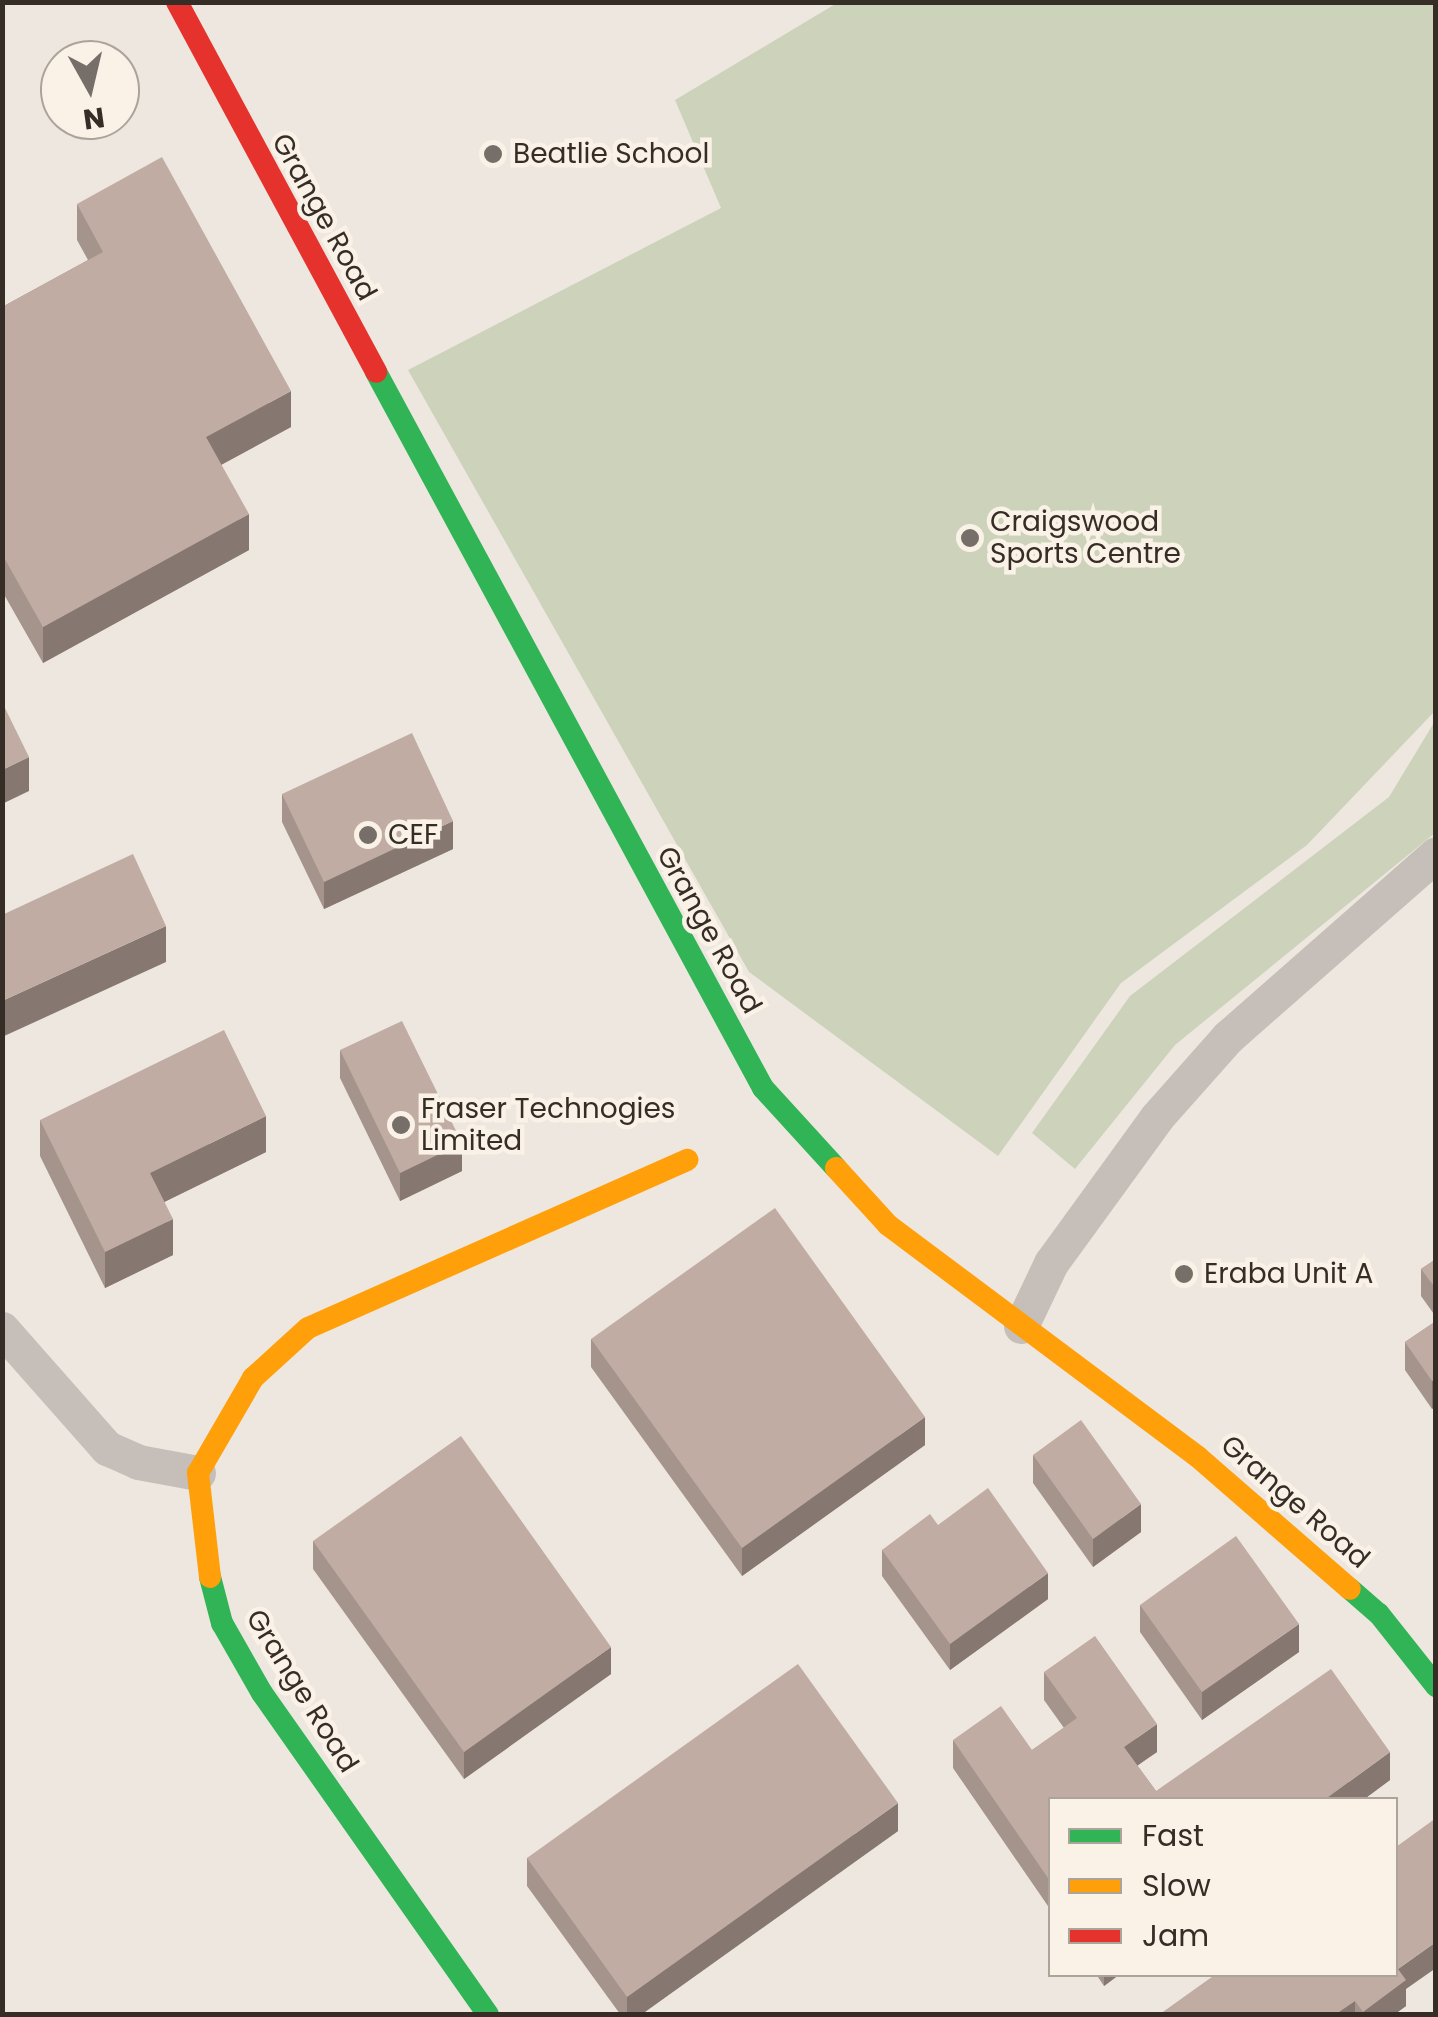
<!DOCTYPE html>
<html>
<head>
<meta charset="utf-8">
<style>
	body { margin:0 }
	#map { position:relative; width:1438px; height:2017px; overflow:hidden; background:#ede7e0; font-family:Poppins,sans-serif }
	div>[style] { position:absolute }
	[style*='--x'] { left:calc(var(--x)*1px); top:calc(var(--y)*1px); width:calc(var(--w)*1px); rotate:calc(var(--a)*1deg) }
	.green>* { inset:0; background:#cdd2ba }
	.street>* { height:35px; margin:-17.5px; padding:0 17.5px; transform-origin:17.5px; border-radius:17.5px; background:#c6bfb9 }
	.fast>* { height:22px; margin:-11px; padding:0 11px; transform-origin:11px; border-radius:11px; background:#30b455 }
	.slow>* { height:22px; margin:-11px; padding:0 11px; transform-origin:11px; border-radius:11px; background:#ff9f0a }
	.jam>* { height:22px; margin:-11px; padding:0 11px; transform-origin:11px; border-radius:11px; background:#e5322d }
	.wall>* { inset:0; background:#a5948b }
	.shaded-wall>* { inset:0; background:#867871 }
	.building>* { inset:0; background:#c0aca2 }
	.dots>* { width:28px; height:28px; translate:-50% -50%; box-sizing:border-box; border:5px solid #faf2e7; border-radius:50% }
	span { translate:-50% -50%; white-space:nowrap; text-align:center; line-height:1.15; -webkit-text-stroke:9px #faf2e7; paint-order:stroke }
	.poi-label { font-size:28px; color:#362d27 }
	.left { translate:0 -50%; text-align:left }
	.street-label { font-size:28px; color:#362d27 }
	.frame { position:absolute; inset:0; border:5px solid #362d27; pointer-events:none }
	.legend { position:absolute; left:1048px; top:1797px; width:350px; height:180px; box-sizing:border-box; background:#faf2e7; border:2px solid #aca39a; margin:0; padding:12px 18px; list-style:none; font-size:30px; color:#362d27 }
	.legend li { display:flex; align-items:center; gap:20px; height:50px }
	.legend b { width:50px; border:2px solid #aca39a }
	.north { position:absolute; left:40px; top:40px; width:100px; height:100px; box-sizing:border-box; background:#faf2e7; border:2px solid #aca39a; border-radius:50%; rotate:172deg; font-size:28px; font-weight:700; line-height:40px; text-align:center; color:#362d27 }
	.north::after { content:''; display:block; margin:auto; width:35px; height:45px; background:#766e68; clip-path:polygon(50% 0,100% 100%,50% 72%,0 100%) }
</style>
</head>
<body>
<div id="map">
	<div class="green">
		<i style="clip-path:polygon(837px 3px,1435px 3px,1434px 712px,1307px 845px,1121px 983px,998px 1156px,749px 972px,408px 370px,721px 208px,675px 100px)"></i>
		<i style="clip-path:polygon(1435px 721px,1435px 833px,1175px 1045px,1075px 1169px,1032px 1133px,1130px 996px,1389px 797px)"></i>
	</div>
	<div class="street">
		<i style="--x:1021;--y:1326;--w:70;--a:-64.5"></i>
		<i style="--x:1051;--y:1263;--w:180;--a:-54"></i>
		<i style="--x:1157;--y:1117;--w:107;--a:-48.4"></i>
		<i style="--x:1228;--y:1037;--w:277;--a:-41.3"></i>
		<i style="--x:2;--y:1329;--w:159;--a:48.6"></i>
		<i style="--x:107;--y:1448;--w:34;--a:24"></i>
		<i style="--x:138;--y:1462;--w:61;--a:10.4"></i>
	</div>
	<div class="fast">
		<i style="--x:376;--y:372;--w:814;--a:61.61"></i>
		<i style="--x:763;--y:1088;--w:108;--a:47.6"></i>
		<i style="--x:210;--y:1577;--w:48;--a:75.4"></i>
		<i style="--x:222;--y:1623;--w:81;--a:60.3"></i>
		<i style="--x:262;--y:1693;--w:393;--a:54.9"></i>
		<i style="--x:1350;--y:1589;--w:38;--a:41"></i>
		<i style="--x:1379;--y:1614;--w:92;--a:51.6"></i>
	</div>
	<div class="slow">
		<i style="--x:836;--y:1168;--w:77;--a:47.6"></i>
		<i style="--x:888;--y:1225;--w:387;--a:36.8"></i>
		<i style="--x:1198;--y:1457;--w:201;--a:41"></i>
		<i style="--x:210;--y:1577;--w:105;--a:-96.6"></i>
		<i style="--x:198;--y:1473;--w:110;--a:-59.9"></i>
		<i style="--x:253;--y:1378;--w:74;--a:-42.3"></i>
		<i style="--x:308;--y:1328;--w:415;--a:-23.9"></i>
	</div>
	<div class="jam">
		<i style="--x:177;--y:2;--w:420;--a:61.7"></i>
	</div>
	<div class="wall">
		<i style="clip-path:polygon(77px 204px,291px 427px,221px 465px,249px 550px,43px 663px,2px 591px,2px 307px,88px 260px,77px 240px)"></i>
		<i style="clip-path:polygon(282px 794px,453px 849px,324px 909px,282px 822px)"></i>
		<i style="clip-path:polygon(340px 1050px,462px 1171px,400px 1201px,340px 1078px)"></i>
		<i style="clip-path:polygon(40px 1120px,266px 1152px,164px 1202px,173px 1255px,105px 1288px,40px 1156px)"></i>
		<i style="clip-path:polygon(1436px 1259px,1436px 1317px,1421px 1296px,1421px 1269px)"></i>
		<i style="clip-path:polygon(1436px 1321px,1432px 1409px,1405px 1370px,1405px 1342px)"></i>
		<i style="clip-path:polygon(591px 1339px,925px 1445px,742px 1576px,591px 1367px)"></i>
		<i style="clip-path:polygon(1033px 1455px,1141px 1532px,1093px 1567px,1033px 1483px)"></i>
		<i style="clip-path:polygon(938px 1525px,1048px 1599px,950px 1670px,882px 1576px,882px 1550px)"></i>
		<i style="clip-path:polygon(313px 1541px,611px 1674px,464px 1779px,313px 1569px)"></i>
		<i style="clip-path:polygon(1140px 1605px,1299px 1652px,1202px 1720px,1140px 1632px)"></i>
		<i style="clip-path:polygon(1044px 1672px,1157px 1752px,1137px 1765px,1156px 1791px,1390px 1780px,1363px 1800px,1050px 1800px,1050px 1909px,953px 1768px,953px 1740px,1032px 1750px,1064px 1728px,1044px 1700px)"></i>
		<i style="clip-path:polygon(898px 1831px,642px 2014px,620px 2014px,527px 1886px,527px 1858px)"></i>
		<i style="clip-path:polygon(1096px 1974px,1120px 1974px,1104px 1986px)"></i>
		<i style="clip-path:polygon(1406px 1989px,1406px 2006px,1395px 2014px,1160px 2014px)"></i>
	</div>
	<div class="shaded-wall">
		<i style="clip-path:polygon(291px 391px,291px 427px,206px 473px,206px 437px)"></i>
		<i style="clip-path:polygon(249px 514px,249px 550px,43px 663px,43px 627px)"></i>
		<i style="clip-path:polygon(29px 757px,29px 791px,2px 804px,2px 770px)"></i>
		<i style="clip-path:polygon(453px 821px,453px 849px,324px 909px,324px 882px)"></i>
		<i style="clip-path:polygon(166px 926px,166px 962px,2px 1037px,2px 1001px)"></i>
		<i style="clip-path:polygon(266px 1116px,266px 1152px,150px 1209px,150px 1173px)"></i>
		<i style="clip-path:polygon(462px 1143px,462px 1171px,400px 1201px,400px 1173px)"></i>
		<i style="clip-path:polygon(173px 1219px,173px 1255px,105px 1288px,105px 1252px)"></i>
		<i style="clip-path:polygon(1436px 1379px,1436px 1407px,1432px 1409px,1432px 1381px)"></i>
		<i style="clip-path:polygon(925px 1417px,925px 1445px,742px 1576px,742px 1548px)"></i>
		<i style="clip-path:polygon(1141px 1504px,1141px 1532px,1093px 1567px,1093px 1539px)"></i>
		<i style="clip-path:polygon(1048px 1573px,1048px 1599px,950px 1670px,950px 1644px)"></i>
		<i style="clip-path:polygon(1299px 1624px,1299px 1652px,1202px 1720px,1202px 1692px)"></i>
		<i style="clip-path:polygon(611px 1647px,611px 1674px,464px 1779px,464px 1752px)"></i>
		<i style="clip-path:polygon(1157px 1724px,1157px 1752px,1124px 1775px,1124px 1747px)"></i>
		<i style="clip-path:polygon(1390px 1752px,1390px 1780px,1363px 1800px,1324px 1800px)"></i>
		<i style="clip-path:polygon(898px 1803px,898px 1831px,642px 2014px,627px 2014px,627px 1997px)"></i>
		<i style="clip-path:polygon(1436px 1942px,1436px 1968px,1406px 1989px,1406px 2006px,1395px 2014px,1363px 2014px,1363px 2012px,1398px 1969px)"></i>
		<i style="clip-path:polygon(1104px 1974px,1120px 1974px,1104px 1986px)"></i>
		<i style="clip-path:polygon(1355px 2001px,1355px 2014px,1336px 2014px)"></i>
	</div>
	<div class="building">
		<i style="clip-path:polygon(162px 157px,291px 391px,206px 437px,249px 514px,43px 627px,2px 554px,2px 307px,103px 252px,77px 204px)"></i>
		<i style="clip-path:polygon(2px 702px,29px 757px,2px 770px)"></i>
		<i style="clip-path:polygon(412px 733px,453px 821px,324px 882px,282px 794px)"></i>
		<i style="clip-path:polygon(133px 854px,166px 926px,2px 1001px,2px 915px)"></i>
		<i style="clip-path:polygon(402px 1021px,462px 1143px,400px 1173px,340px 1050px)"></i>
		<i style="clip-path:polygon(224px 1030px,266px 1116px,150px 1173px,173px 1219px,105px 1252px,40px 1120px)"></i>
		<i style="clip-path:polygon(775px 1208px,925px 1417px,742px 1548px,591px 1339px)"></i>
		<i style="clip-path:polygon(1436px 1259px,1436px 1289px,1421px 1269px)"></i>
		<i style="clip-path:polygon(1436px 1321px,1436px 1379px,1432px 1381px,1405px 1342px)"></i>
		<i style="clip-path:polygon(1081px 1420px,1141px 1504px,1093px 1539px,1033px 1455px)"></i>
		<i style="clip-path:polygon(461px 1436px,611px 1647px,464px 1752px,313px 1541px)"></i>
		<i style="clip-path:polygon(988px 1488px,1048px 1573px,950px 1644px,882px 1550px,930px 1514px,938px 1525px)"></i>
		<i style="clip-path:polygon(1236px 1536px,1299px 1624px,1202px 1692px,1140px 1605px)"></i>
		<i style="clip-path:polygon(1095px 1636px,1157px 1724px,1124px 1747px,1156px 1791px,1331px 1669px,1390px 1752px,1324px 1800px,1050px 1800px,1050px 1881px,953px 1740px,1001px 1706px,1032px 1750px,1077px 1718px,1044px 1672px)"></i>
		<i style="clip-path:polygon(798px 1664px,898px 1803px,627px 1997px,527px 1858px)"></i>
		<i style="clip-path:polygon(1436px 1818px,1436px 1942px,1398px 1969px,1406px 1980px,1363px 2012px,1355px 2001px,1336px 2014px,1160px 2014px,1216px 1974px,1396px 1974px,1396px 1847px)"></i>
	</div>
	<div class="dots">
		<i style="left:493px;top:154px;background:#766e68"></i>
		<i style="left:970px;top:538px;background:#766e68"></i>
		<i style="left:368px;top:835px;background:#766e68"></i>
		<i style="left:401px;top:1125px;background:#766e68"></i>
		<i style="left:1184px;top:1274px;background:#766e68"></i>
	</div>
	<div class="poi-label">
		<span class="left" style="left:513px;top:154px">Beatlie School</span>
		<span class="left" style="left:990px;top:538px">Craigswood<br>Sports Centre</span>
		<span class="left" style="left:388px;top:835px">CEF</span>
		<span class="left" style="left:421px;top:1125px">Fraser Technogies<br>Limited</span>
		<span class="left" style="left:1204px;top:1274px">Eraba Unit A</span>
	</div>
	<div class="street-label">
		<span style="left:324px;top:217px;rotate:61deg">Grange Road</span>
		<span style="left:709px;top:930px;rotate:61deg">Grange Road</span>
		<span style="left:1295px;top:1502px;rotate:41deg">Grange Road</span>
		<span style="left:302px;top:1691px;rotate:58deg">Grange Road</span>
	</div>
	<div class="frame"></div>
	<ul class="legend">
	<li><b style="height:12px;background:#30b455"></b>Fast</li>
	<li><b style="height:12px;background:#ff9f0a"></b>Slow</li>
	<li><b style="height:12px;background:#e5322d"></b>Jam</li>
	</ul>
	<div class="north">N</div>
</div>
</body>
</html>
